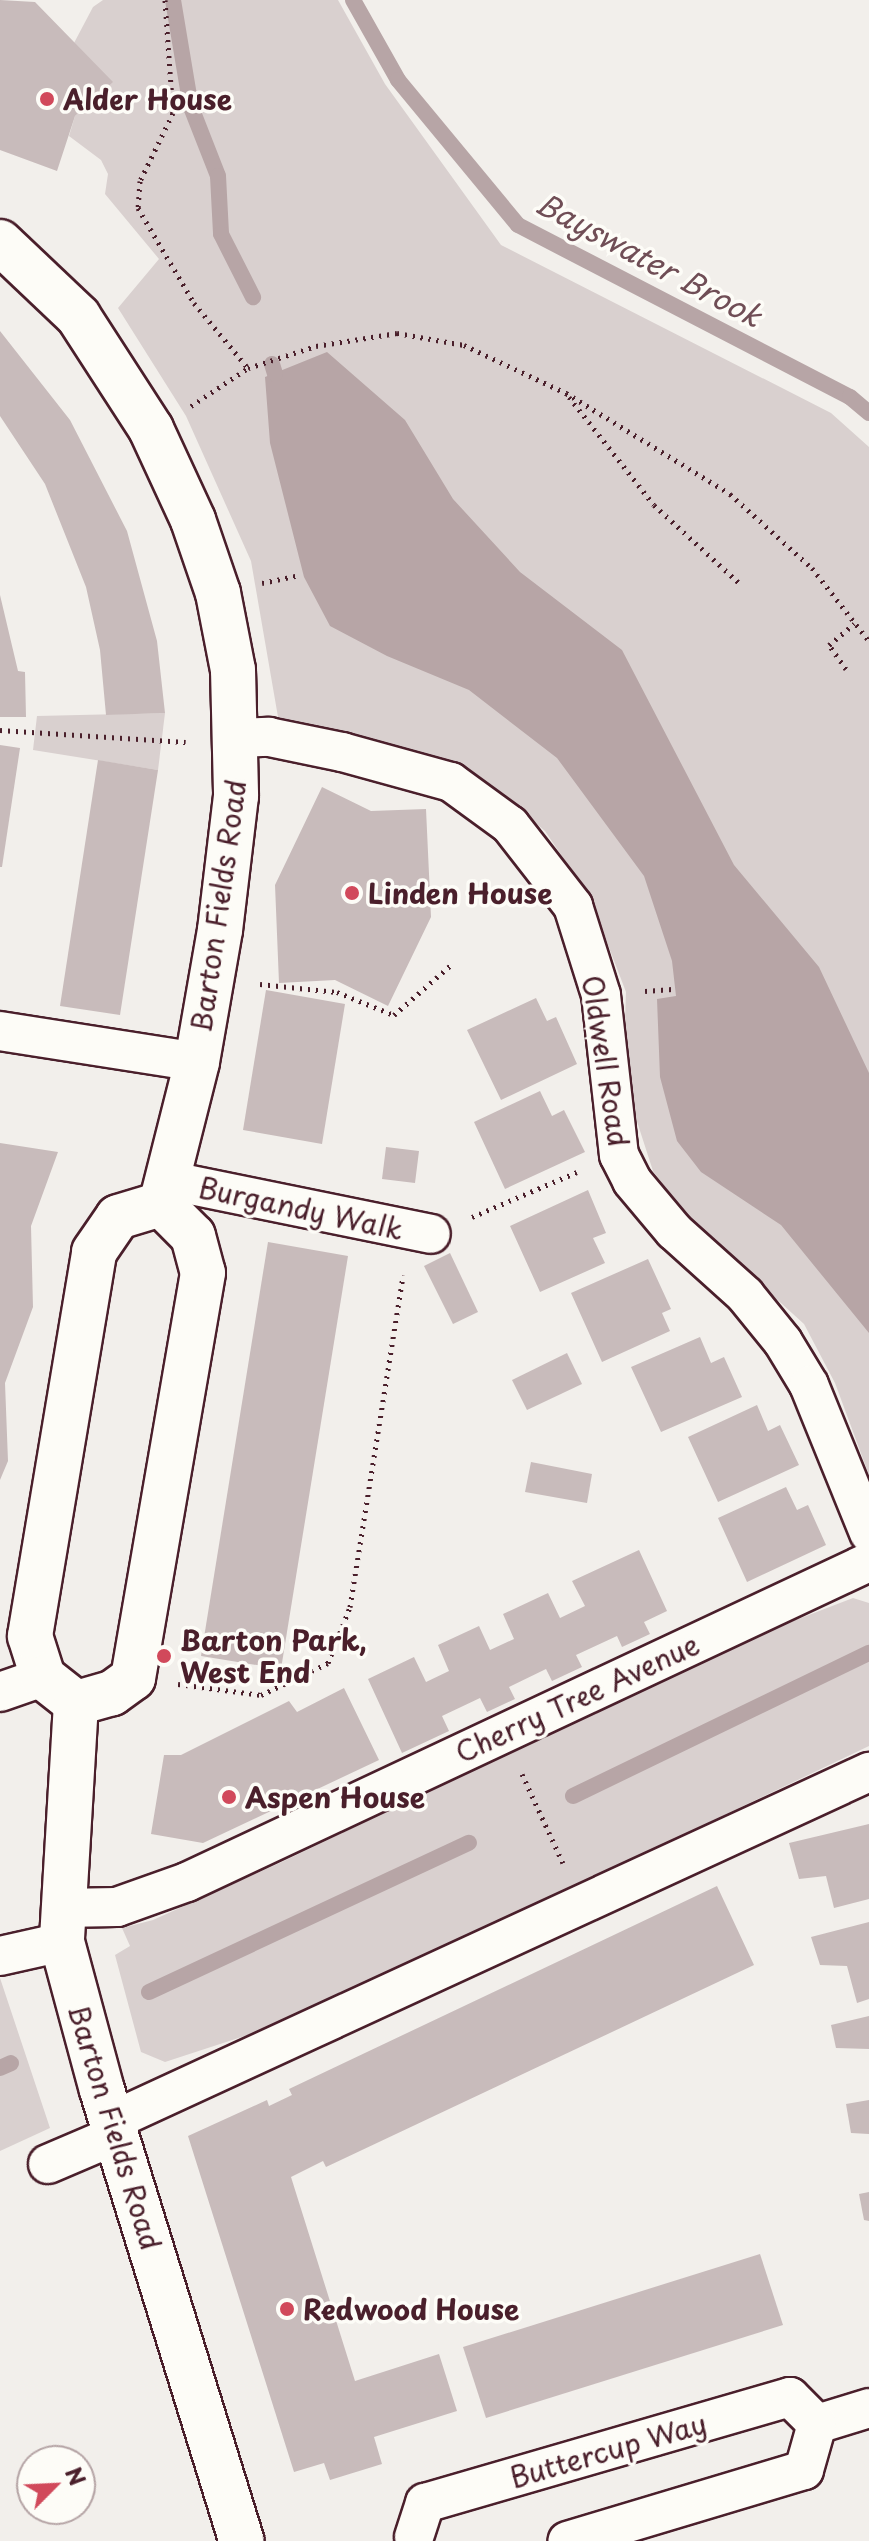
<!DOCTYPE html>
<html>
<head>
<meta charset="utf-8">
<style>
	body { margin:0 }
	#map { position:relative; width:869px; height:2541px; overflow:hidden; background:#f2efeb; font-family:"Playpen Sans",sans-serif }
	div>[style] { position:absolute }
	[style*='--x'] { left:calc(var(--x)*1px); top:calc(var(--y)*1px); width:calc(var(--w)*1px); rotate:calc(var(--a)*1deg) }
	.green>* { inset:0; background:#d9d0cf }
	.water>* { inset:0; background:#b7a5a6 }
	.stream>* { height:16px; margin:-8px; padding:0 8px; transform-origin:8px; border-radius:8px; background:#b7a5a6 }
	.building>* { inset:0; background:#c8bbbb }
	.path>* { height:5px; margin-top:-2.5px; transform-origin:0; background:repeating-linear-gradient(90deg,#4a1f2b 0 2px,transparent 0 8px) }
	.roads { filter:drop-shadow(2px 0 #4a1f2b) drop-shadow(-2px 0 #4a1f2b) drop-shadow(0 2px #4a1f2b) drop-shadow(0 -2px #4a1f2b) }
	.street>* { height:38px; margin:-19px; padding:0 19px; transform-origin:19px; border-radius:19px; background:#fdfcf7 }
	.secondary>* { height:44px; margin:-22px; padding:0 22px; transform-origin:22px; border-radius:22px; background:#fdfcf7 }
	.dots>* { width:22px; height:22px; translate:-50% -50%; box-sizing:border-box; border:4px solid #fdfcf7; border-radius:50% }
	span { translate:-50% -50%; white-space:nowrap; text-align:center; line-height:1.15; -webkit-text-stroke:7px #fdfcf7; paint-order:stroke }
	.poi-label { font-size:28px; color:#4a1f2b; font-weight:700 }
	.left { translate:0 -50%; text-align:left }
	.street-label { font-size:28px; color:#4a1f2b }
	.water-label { font-size:30px; color:#704e56; font-style:italic }
	.north { position:absolute; left:16px; top:2445px; width:80px; height:80px; box-sizing:border-box; background:#fdfcf7; border:2px solid #b5a4a5; border-radius:50%; rotate:66deg; font-size:22px; font-weight:700; line-height:32px; text-align:center; color:#4a1f2b }
	.north::after { content:''; display:block; margin:auto; width:28px; height:36px; background:#d1495b; clip-path:polygon(50% 0,100% 100%,50% 72%,0 100%) }
</style>
</head>
<body>
<div id="map">
	<div class="green">
		<i style="clip-path:polygon(103px 0,338px 0,385px 84px,501px 245px,831px 413px,869px 447px,869px 1475px,835px 1383px,804px 1324px,691px 1221px,653px 1171px,631px 1103px,624px 1050px,626px 992px,590px 898px,545px 831px,488px 783px,446px 762px,278px 717px,251px 561px,186px 416px,118px 308px,159px 259px,105px 194px,108px 174px,101px 160px,69px 136px,75px 116px,112px 82px,74px 43px,93px 7px)"></i>
		<i style="clip-path:polygon(165px 713px,158px 770px,33px 750px,37px 716px)"></i>
		<i style="clip-path:polygon(853px 1598px,869px 1603px,869px 1746px,297px 2019px,165px 2062px,141px 2052px,115px 1955px,130px 1946px,122px 1928px,153px 1920px,284px 1861px,736px 1643px)"></i>
		<i style="clip-path:polygon(0 1978px,50px 2128px,0 2151px)"></i>
	</div>
	<div class="water">
		<i style="clip-path:polygon(327px 352px,405px 420px,453px 499px,520px 572px,622px 650px,734px 865px,819px 967px,869px 1073px,869px 1333px,781px 1225px,701px 1172px,677px 1141px,660px 1077px,657px 999px,676px 996px,672px 961px,644px 876px,557px 758px,469px 690px,387px 656px,330px 626px,304px 577px,270px 443px,265px 377px)"></i>
	</div>
	<div class="stream">
		<i style="--x:173;--y:0;--w:109;--a:80.5"></i>
		<i style="--x:191;--y:107;--w:74;--a:68.6"></i>
		<i style="--x:218;--y:176;--w:58;--a:87"></i>
		<i style="--x:221;--y:234;--w:71;--a:63.1"></i>
		<i style="--x:353;--y:0;--w:92;--a:60.6"></i>
		<i style="--x:398;--y:80;--w:188;--a:50.4"></i>
		<i style="--x:518;--y:225;--w:374;--a:27.4"></i>
		<i style="--x:850;--y:397;--w:25;--a:40"></i>
		<i style="--x:272;--y:364;--w:10;--a:73"></i>
		<i style="--x:573;--y:1796;--w:329;--a:-25.8"></i>
		<i style="--x:149;--y:1992;--w:353;--a:-25"></i>
		<i style="--x:0;--y:2068;--w:12;--a:-24"></i>
	</div>
	<div class="building">
		<i style="clip-path:polygon(0 0,35px 2px,113px 82px,75px 116px,57px 171px,0 150px)"></i>
		<i style="clip-path:polygon(0 331px,70px 420px,127px 531px,157px 641px,165px 713px,106px 715px,100px 650px,86px 587px,45px 484px,0 416px)"></i>
		<i style="clip-path:polygon(0 595px,18px 671px,25px 672px,26px 717px,0 717px)"></i>
		<i style="clip-path:polygon(0 745px,20px 748px,2px 867px,0 867px)"></i>
		<i style="clip-path:polygon(98px 760px,158px 770px,120px 1015px,60px 1006px)"></i>
		<i style="clip-path:polygon(322px 787px,371px 811px,426px 809px,431px 917px,388px 1006px,335px 980px,279px 983px,275px 885px)"></i>
		<i style="clip-path:polygon(266px 990px,345px 1004px,322px 1144px,243px 1130px)"></i>
		<i style="clip-path:polygon(536px 998px,547px 1021px,556px 1017px,577px 1064px,501px 1100px,467px 1030px)"></i>
		<i style="clip-path:polygon(540px 1091px,552px 1116px,564px 1110px,585px 1152px,505px 1189px,474px 1122px)"></i>
		<i style="clip-path:polygon(0 1143px,58px 1152px,31px 1226px,33px 1307px,5px 1383px,8px 1461px,0 1480px)"></i>
		<i style="clip-path:polygon(386px 1147px,419px 1151px,415px 1183px,382px 1179px)"></i>
		<i style="clip-path:polygon(588px 1190px,606px 1233px,593px 1238px,605px 1263px,540px 1292px,510px 1226px)"></i>
		<i style="clip-path:polygon(268px 1242px,348px 1256px,281px 1669px,201px 1656px)"></i>
		<i style="clip-path:polygon(450px 1253px,478px 1312px,453px 1324px,424px 1266px)"></i>
		<i style="clip-path:polygon(648px 1259px,671px 1309px,662px 1313px,670px 1331px,602px 1362px,571px 1293px)"></i>
		<i style="clip-path:polygon(700px 1337px,711px 1363px,724px 1357px,742px 1397px,661px 1432px,631px 1367px)"></i>
		<i style="clip-path:polygon(567px 1353px,582px 1384px,527px 1410px,512px 1380px)"></i>
		<i style="clip-path:polygon(757px 1405px,768px 1431px,780px 1425px,799px 1465px,718px 1502px,688px 1437px)"></i>
		<i style="clip-path:polygon(531px 1462px,592px 1474px,587px 1503px,525px 1492px)"></i>
		<i style="clip-path:polygon(786px 1487px,797px 1510px,808px 1505px,826px 1545px,747px 1582px,718px 1518px)"></i>
		<i style="clip-path:polygon(639px 1550px,667px 1611px,644px 1622px,650px 1634px,622px 1647px,617px 1636px,576px 1655px,582px 1667px,552px 1681px,546px 1669px,509px 1687px,515px 1699px,487px 1712px,480px 1698px,442px 1716px,449px 1731px,402px 1753px,368px 1679px,414px 1657px,426px 1682px,449px 1671px,438px 1645px,479px 1626px,490px 1650px,514px 1639px,503px 1614px,548px 1593px,560px 1618px,585px 1606px,572px 1581px)"></i>
		<i style="clip-path:polygon(344px 1688px,379px 1760px,203px 1843px,151px 1834px,164px 1755px,181px 1755px,289px 1701px,297px 1712px)"></i>
		<i style="clip-path:polygon(869px 1824px,869px 1899px,834px 1908px,826px 1876px,799px 1879px,789px 1843px)"></i>
		<i style="clip-path:polygon(717px 1886px,754px 1965px,326px 2167px,323px 2161px,291px 2177px,355px 2381px,439px 2354px,457px 2411px,374px 2437px,382px 2464px,330px 2480px,324px 2463px,294px 2472px,188px 2136px,267px 2100px,269px 2106px,292px 2095px,289px 2089px)"></i>
		<i style="clip-path:polygon(869px 1922px,869px 1999px,857px 2003px,847px 1966px,820px 1965px,811px 1937px)"></i>
		<i style="clip-path:polygon(869px 2016px,869px 2049px,836px 2048px,831px 2025px)"></i>
		<i style="clip-path:polygon(869px 2100px,869px 2134px,851px 2133px,846px 2104px)"></i>
		<i style="clip-path:polygon(869px 2192px,869px 2221px,864px 2220px,859px 2194px)"></i>
		<i style="clip-path:polygon(760px 2254px,783px 2325px,486px 2418px,463px 2347px)"></i>
	</div>
	<div class="path">
		<i style="--x:165;--y:0;--w:113;--a:86"></i>
		<i style="--x:173;--y:113;--w:76;--a:115.9"></i>
		<i style="--x:140;--y:181;--w:27;--a:94"></i>
		<i style="--x:138;--y:208;--w:110;--a:59.5"></i>
		<i style="--x:194;--y:303;--w:85;--a:50.3"></i>
		<i style="--x:569;--y:397;--w:137;--a:51.8"></i>
		<i style="--x:654;--y:505;--w:115;--a:42.5"></i>
		<i style="--x:191;--y:406;--w:69;--a:-33.7"></i>
		<i style="--x:248;--y:368;--w:71;--a:-17.9"></i>
		<i style="--x:316;--y:346;--w:82;--a:-9.1"></i>
		<i style="--x:397;--y:333;--w:68;--a:10.2"></i>
		<i style="--x:464;--y:345;--w:113;--a:25.2"></i>
		<i style="--x:566;--y:393;--w:193;--a:31.6"></i>
		<i style="--x:730;--y:494;--w:110;--a:42.1"></i>
		<i style="--x:812;--y:568;--w:93;--a:52"></i>
		<i style="--x:262;--y:583;--w:38;--a:-12"></i>
		<i style="--x:846;--y:669;--w:29;--a:-125"></i>
		<i style="--x:829;--y:645;--w:33;--a:-40"></i>
		<i style="--x:0;--y:730;--w:186;--a:3.7"></i>
		<i style="--x:260;--y:984;--w:77;--a:5.9"></i>
		<i style="--x:337;--y:992;--w:61;--a:22"></i>
		<i style="--x:394;--y:1015;--w:79;--a:-41.4"></i>
		<i style="--x:645;--y:991;--w:31;--a:-4"></i>
		<i style="--x:472;--y:1217;--w:114;--a:-23.2"></i>
		<i style="--x:178;--y:1684;--w:84;--a:7.5"></i>
		<i style="--x:261;--y:1695;--w:74;--a:-25.5"></i>
		<i style="--x:328;--y:1663;--w:60;--a:-68.6"></i>
		<i style="--x:350;--y:1607;--w:336;--a:-80.9"></i>
		<i style="--x:522;--y:1774;--w:98;--a:65.3"></i>
	</div>
	<div class="roads">
		<div class="street">
			<i style="--x:236;--y:738;--w:33;--a:-2"></i>
			<i style="--x:269;--y:737;--w:75;--a:11.6"></i>
			<i style="--x:342;--y:752;--w:113;--a:15.4"></i>
			<i style="--x:451;--y:782;--w:73;--a:36.1"></i>
			<i style="--x:510;--y:825;--w:103;--a:52.1"></i>
			<i style="--x:573;--y:906;--w:93;--a:72.5"></i>
			<i style="--x:601;--y:995;--w:161;--a:83.6"></i>
			<i style="--x:619;--y:1155;--w:29;--a:63"></i>
			<i style="--x:632;--y:1181;--w:65;--a:50"></i>
			<i style="--x:674;--y:1231;--w:96;--a:42"></i>
			<i style="--x:745;--y:1295;--w:60;--a:51"></i>
			<i style="--x:783;--y:1342;--w:50;--a:58.8"></i>
			<i style="--x:809;--y:1385;--w:160;--a:67.9"></i>
			<i style="--x:0;--y:1031;--w:199;--a:8.9"></i>
			<i style="--x:171;--y:1181;--w:265;--a:11.5"></i>
			<i style="--x:0;--y:1692;--w:46;--a:-19.2"></i>
			<i style="--x:61;--y:1908;--w:56;--a:-1"></i>
			<i style="--x:117;--y:1907;--w:74;--a:-19.7"></i>
			<i style="--x:187;--y:1882;--w:753;--a:-25.14"></i>
			<i style="--x:0;--y:1956;--w:64;--a:-12.7"></i>
			<i style="--x:112;--y:2121;--w:834;--a:-24.75"></i>
			<i style="--x:48;--y:2164;--w:74;--a:-23.1"></i>
			<i style="--x:817;--y:2424;--w:54;--a:-17.1"></i>
			<i style="--x:414;--y:2537;--w:36;--a:-72"></i>
			<i style="--x:425;--y:2503;--w:380;--a:-16.2"></i>
			<i style="--x:790;--y:2397;--w:38;--a:45"></i>
			<i style="--x:817;--y:2424;--w:48;--a:105.8"></i>
			<i style="--x:804;--y:2470;--w:247;--a:163.3"></i>
		</div>
		<div class="secondary">
			<i style="--x:0;--y:242;--w:108;--a:43.5"></i>
			<i style="--x:78;--y:316;--w:135;--a:57.1"></i>
			<i style="--x:151;--y:429;--w:100;--a:65.2"></i>
			<i style="--x:193;--y:520;--w:77;--a:71.1"></i>
			<i style="--x:218;--y:593;--w:78;--a:79"></i>
			<i style="--x:233;--y:670;--w:126;--a:88.6"></i>
			<i style="--x:236;--y:796;--w:135;--a:96.8"></i>
			<i style="--x:220;--y:930;--w:134;--a:99.9"></i>
			<i style="--x:197;--y:1062;--w:146;--a:104.2"></i>
			<i style="--x:161;--y:1204;--w:45;--a:45"></i>
			<i style="--x:193;--y:1236;--w:38;--a:75"></i>
			<i style="--x:203;--y:1273;--w:411;--a:99.8"></i>
			<i style="--x:133;--y:1678;--w:26;--a:144"></i>
			<i style="--x:112;--y:1693;--w:37;--a:164"></i>
			<i style="--x:76;--y:1703;--w:42;--a:-141.8"></i>
			<i style="--x:43;--y:1677;--w:43;--a:-107.6"></i>
			<i style="--x:30;--y:1636;--w:389;--a:-80.5"></i>
			<i style="--x:94;--y:1252;--w:42;--a:-55.6"></i>
			<i style="--x:118;--y:1217;--w:45;--a:-16.8"></i>
			<i style="--x:76;--y:1703;--w:239;--a:93.4"></i>
			<i style="--x:62;--y:1942;--w:153;--a:74.9"></i>
			<i style="--x:102;--y:2090;--w:472;--a:72.8"></i>
		</div>
	</div>
	<div class="dots">
		<i style="left:47px;top:99px;background:#d1495b"></i>
		<i style="left:352px;top:893px;background:#d1495b"></i>
		<i style="left:164px;top:1656px;background:#d1495b"></i>
		<i style="left:229px;top:1797px;background:#d1495b"></i>
		<i style="left:287px;top:2309px;background:#d1495b"></i>
	</div>
	<div class="poi-label">
		<span class="left" style="left:63px;top:99px">Alder House</span>
		<span class="left" style="left:368px;top:893px">Linden House</span>
		<span class="left" style="left:180px;top:1656px">Barton Park,<br>West End</span>
		<span class="left" style="left:245px;top:1797px">Aspen House</span>
		<span class="left" style="left:303px;top:2309px">Redwood House</span>
	</div>
	<div class="street-label">
		<span style="left:218px;top:906px;rotate:-82deg">Barton Fields Road</span>
		<span style="left:606px;top:1061px;rotate:81deg">Oldwell Road</span>
		<span style="left:301px;top:1208px;rotate:12deg">Burgandy Walk</span>
		<span style="left:577px;top:1698px;rotate:-25deg">Cherry Tree Avenue</span>
		<span style="left:115px;top:2127px;rotate:73deg">Barton Fields Road</span>
		<span style="left:608px;top:2450px;rotate:-16deg">Buttercup Way</span>
	</div>
	<div class="water-label">
		<span style="left:649px;top:259px;rotate:28deg">Bayswater Brook</span>
	</div>
	<div class="north">N</div>
</div>
</body>
</html>
